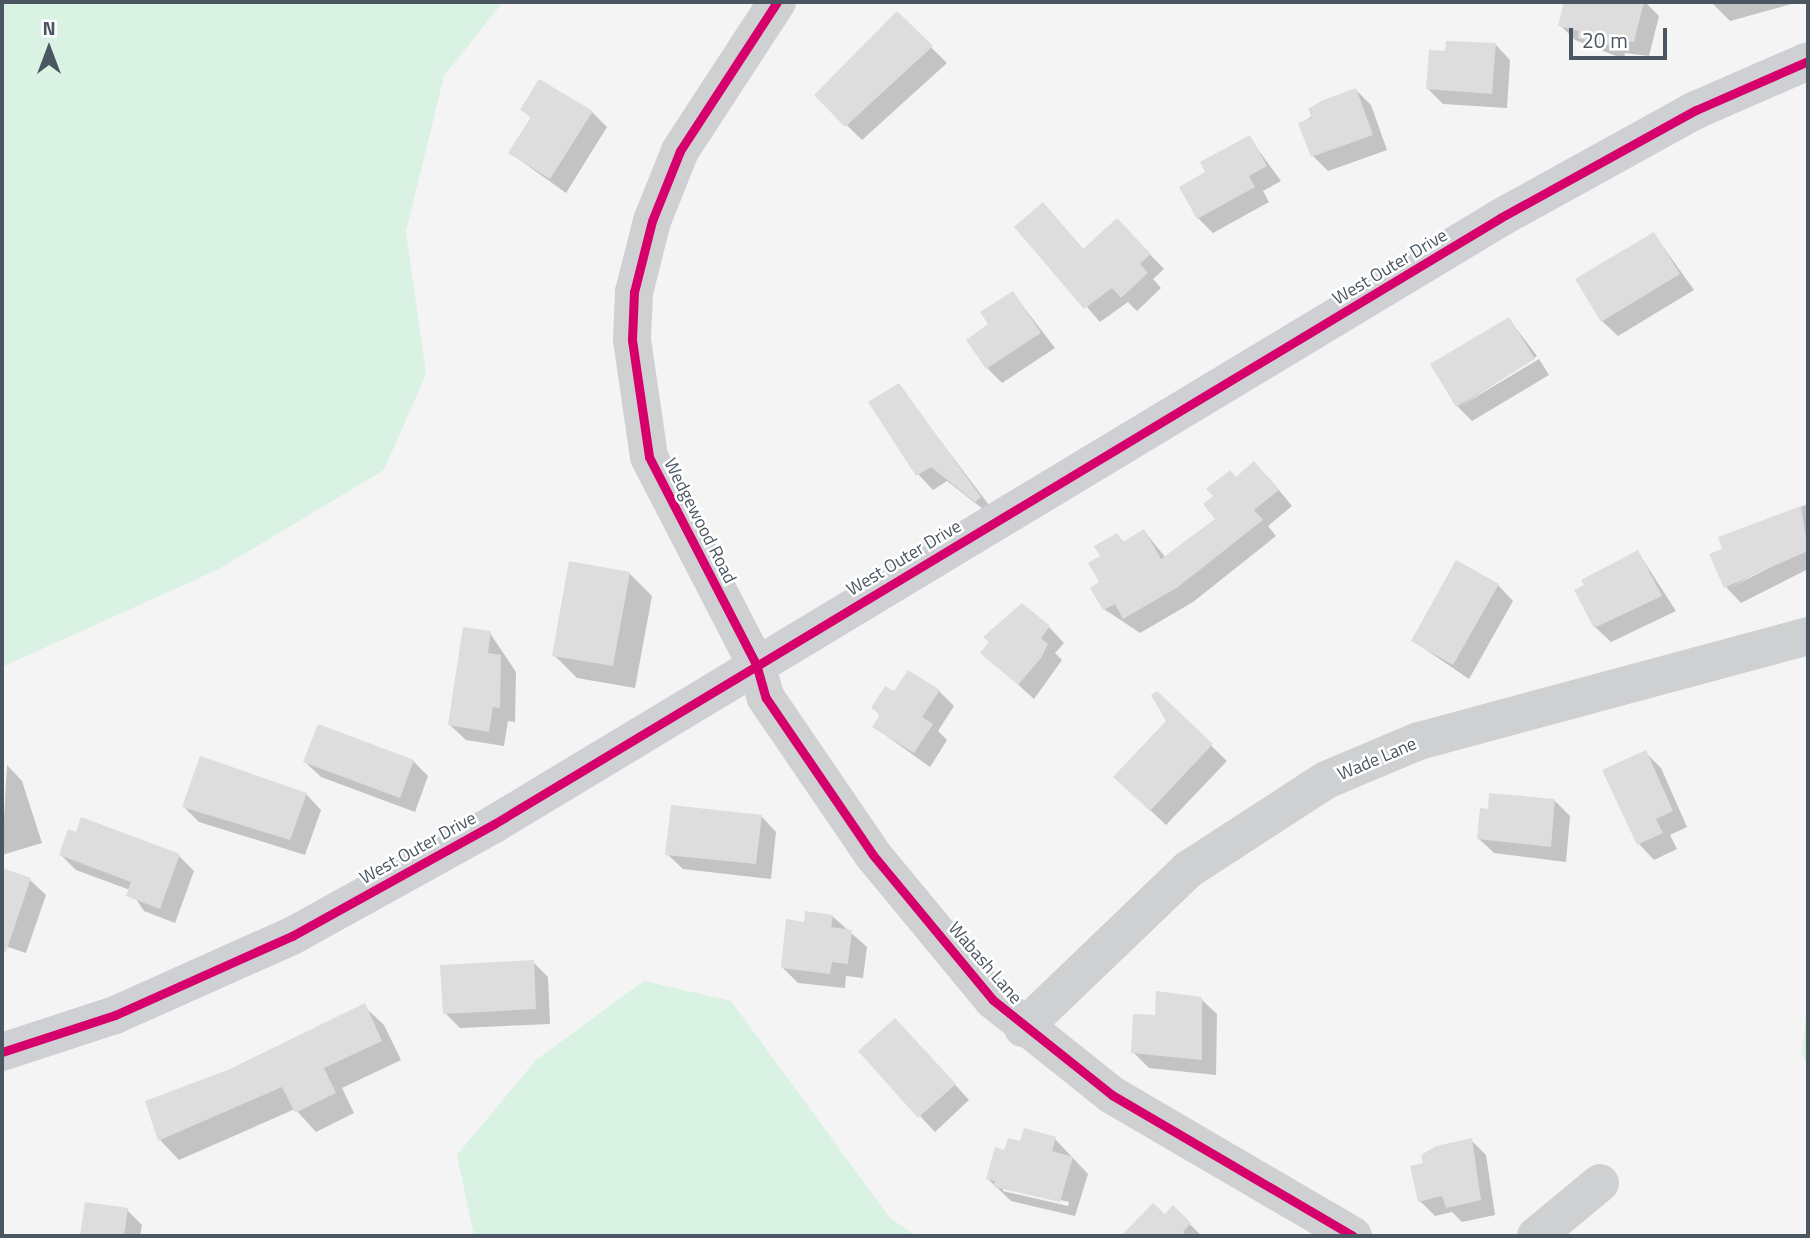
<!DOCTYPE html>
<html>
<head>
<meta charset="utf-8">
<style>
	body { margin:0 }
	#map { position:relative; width:1810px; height:1238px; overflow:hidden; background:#f4f4f4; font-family:"Titillium Web",sans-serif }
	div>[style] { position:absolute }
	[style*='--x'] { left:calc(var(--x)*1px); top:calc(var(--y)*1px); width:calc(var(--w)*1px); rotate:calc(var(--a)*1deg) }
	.green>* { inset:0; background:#d9f2e3 }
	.shadow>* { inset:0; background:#0003 }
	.building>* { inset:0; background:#ddddde }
	.street>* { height:38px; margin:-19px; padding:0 19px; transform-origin:19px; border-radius:19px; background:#ced0d2 }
	.secondary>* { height:38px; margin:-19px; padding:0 19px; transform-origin:19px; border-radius:19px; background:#ced0d4 }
	.cycleway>* { height:9px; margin:-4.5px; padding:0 4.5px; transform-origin:4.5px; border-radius:4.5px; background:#d6006c }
	span { translate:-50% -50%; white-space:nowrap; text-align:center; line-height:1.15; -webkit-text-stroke:5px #fff; paint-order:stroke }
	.street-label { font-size:18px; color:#4a5661 }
	.frame { position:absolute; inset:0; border:4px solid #4a5661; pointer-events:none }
	.north { position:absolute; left:14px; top:14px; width:70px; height:70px; -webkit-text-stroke:5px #fff; paint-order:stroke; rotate:0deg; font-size:19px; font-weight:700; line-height:28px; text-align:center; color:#4a5661 }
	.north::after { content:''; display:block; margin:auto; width:24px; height:32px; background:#4a5661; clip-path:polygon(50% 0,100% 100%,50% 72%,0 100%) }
	.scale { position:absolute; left:1569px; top:28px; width:98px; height:32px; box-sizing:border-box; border:4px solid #4a5661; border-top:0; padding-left:9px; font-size:21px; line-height:24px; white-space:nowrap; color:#4a5661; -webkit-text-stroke:5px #fff; paint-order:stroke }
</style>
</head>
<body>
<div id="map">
	<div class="green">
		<i style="clip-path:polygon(2px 2px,503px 2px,444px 76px,406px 232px,426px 374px,384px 470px,219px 569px,2px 667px)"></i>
		<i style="clip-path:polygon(644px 981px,731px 1001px,890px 1218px,916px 1236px,474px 1236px,457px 1155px,536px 1060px)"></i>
		<i style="clip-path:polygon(1808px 998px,1808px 1067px,1802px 1052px)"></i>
	</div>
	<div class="shadow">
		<i style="clip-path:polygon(1567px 2px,1645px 2px,1659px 16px,1649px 56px,1625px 53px,1624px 59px,1575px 40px,1560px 25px)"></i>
		<i style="clip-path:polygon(1711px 2px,1799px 2px,1730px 21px)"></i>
		<i style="clip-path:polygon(897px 14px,947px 63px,862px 140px,816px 95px)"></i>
		<i style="clip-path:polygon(1495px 44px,1510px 60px,1507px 108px,1443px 104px,1428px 89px,1447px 53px)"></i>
		<i style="clip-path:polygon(1356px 90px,1371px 105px,1387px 150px,1328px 171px,1313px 156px,1301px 123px)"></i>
		<i style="clip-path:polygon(522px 109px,592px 112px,607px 127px,566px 193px,510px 153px,532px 119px)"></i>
		<i style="clip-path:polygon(1249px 137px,1281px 181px,1263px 191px,1269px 202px,1213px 233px,1198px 218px,1208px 173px)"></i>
		<i style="clip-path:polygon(1057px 219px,1084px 250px,1117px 220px,1164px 269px,1153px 279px,1161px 288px,1137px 311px,1128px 302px,1100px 322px,1017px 227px)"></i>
		<i style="clip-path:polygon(1654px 234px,1694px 290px,1618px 336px,1602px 321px)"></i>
		<i style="clip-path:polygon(1013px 293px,1055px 348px,1002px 383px,987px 368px,991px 325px)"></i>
		<i style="clip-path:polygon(1509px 319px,1537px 356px,1459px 407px,1539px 359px,1549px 375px,1472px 421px,1457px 406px,1432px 365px)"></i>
		<i style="clip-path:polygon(899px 386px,995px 513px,992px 516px,947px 481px,933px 490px,918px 474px)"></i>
		<i style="clip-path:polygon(1269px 478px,1292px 506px,1268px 526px,1276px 536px,1193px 602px,1140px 633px,1104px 609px,1103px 557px,1117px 535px,1125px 543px,1144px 531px,1166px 558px,1218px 519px,1236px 479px)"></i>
		<i style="clip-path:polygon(1808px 504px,1808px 544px,1730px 588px,1808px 548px,1808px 569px,1741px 603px,1726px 587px,1711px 555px,1725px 550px,1720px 538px)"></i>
		<i style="clip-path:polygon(1638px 552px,1676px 611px,1611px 642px,1595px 627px)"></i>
		<i style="clip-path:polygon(629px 573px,652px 596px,635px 688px,577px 678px,554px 655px)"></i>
		<i style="clip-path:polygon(1498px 585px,1513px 601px,1469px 679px,1413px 641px)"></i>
		<i style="clip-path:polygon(1049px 627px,1064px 643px,1055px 653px,1062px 660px,1034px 699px,983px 653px)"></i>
		<i style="clip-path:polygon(490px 633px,516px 672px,515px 722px,508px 721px,504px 746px,466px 740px,450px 725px)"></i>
		<i style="clip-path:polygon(939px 691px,954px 706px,938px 731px,947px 740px,930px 767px,874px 727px,881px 716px,873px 708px,895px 694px)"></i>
		<i style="clip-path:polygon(1156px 693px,1227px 761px,1166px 825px,1131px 792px,1169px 722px)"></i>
		<i style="clip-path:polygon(1645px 752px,1661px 768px,1687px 827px,1670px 835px,1677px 849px,1654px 860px,1639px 844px,1605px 771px)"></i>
		<i style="clip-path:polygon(413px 761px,428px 776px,415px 812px,321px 777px,305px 762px)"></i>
		<i style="clip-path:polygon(7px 765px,22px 781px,42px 843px,2px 855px)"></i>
		<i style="clip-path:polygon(306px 794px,321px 810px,305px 855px,199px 822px,184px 807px)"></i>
		<i style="clip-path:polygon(1555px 801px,1570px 816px,1566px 862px,1494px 853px,1478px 838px,1490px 811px)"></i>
		<i style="clip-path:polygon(761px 816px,776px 832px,771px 879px,683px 869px,667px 854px)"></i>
		<i style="clip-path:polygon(61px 855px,179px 856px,194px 871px,175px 923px,144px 911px,130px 890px,76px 870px)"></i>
		<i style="clip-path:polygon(2px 870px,30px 880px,46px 895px,26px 953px,2px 945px)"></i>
		<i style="clip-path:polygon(832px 916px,867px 947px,863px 978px,846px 976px,845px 988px,798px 983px,782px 967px,806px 924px)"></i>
		<i style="clip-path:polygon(533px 962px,548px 977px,550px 1024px,460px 1028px,445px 1013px)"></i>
		<i style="clip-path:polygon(1201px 999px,1217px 1014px,1216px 1075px,1149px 1068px,1133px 1052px)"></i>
		<i style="clip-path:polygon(364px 1006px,384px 1025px,401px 1060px,342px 1088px,354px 1113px,316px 1132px,295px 1109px,179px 1160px,160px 1140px,147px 1102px,231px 1071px)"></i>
		<i style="clip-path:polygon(910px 1035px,969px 1100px,935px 1132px,860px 1052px)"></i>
		<i style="clip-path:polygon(evenodd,1055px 1139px,1088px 1174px,1075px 1216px,1011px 1201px,988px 1179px,1005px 1152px,1055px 1139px,1003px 1187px,1069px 1202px,1068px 1206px,1003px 1191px,1003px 1187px)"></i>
		<i style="clip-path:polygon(1471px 1140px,1486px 1155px,1495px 1215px,1462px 1222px,1452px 1212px,1435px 1216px,1420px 1201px,1426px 1165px)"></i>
		<i style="clip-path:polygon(87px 1204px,127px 1210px,142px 1225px,140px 1236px,82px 1236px)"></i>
		<i style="clip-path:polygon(1153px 1206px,1165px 1216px,1173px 1208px,1202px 1236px,1124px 1236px)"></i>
	</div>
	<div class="building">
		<i style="clip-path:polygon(1564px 2px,1644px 2px,1634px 42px,1610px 39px,1609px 45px,1578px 38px,1579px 31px,1558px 26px)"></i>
		<i style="clip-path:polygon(897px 11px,933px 46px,845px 127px,814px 95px)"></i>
		<i style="clip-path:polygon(1446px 41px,1496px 43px,1492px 94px,1426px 89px,1429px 50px,1445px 51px)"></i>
		<i style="clip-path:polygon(539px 79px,593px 111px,550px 179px,508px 153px,531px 117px,520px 110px)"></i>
		<i style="clip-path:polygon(1356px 88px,1373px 135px,1311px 157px,1298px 123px,1312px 118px,1308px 109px,1323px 100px)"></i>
		<i style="clip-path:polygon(1250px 135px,1267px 166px,1249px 176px,1255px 187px,1197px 219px,1179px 187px,1205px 172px,1200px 162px)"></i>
		<i style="clip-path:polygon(1043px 202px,1083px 249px,1117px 218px,1151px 254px,1140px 264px,1148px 273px,1121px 298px,1112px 288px,1084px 309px,1014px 227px)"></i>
		<i style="clip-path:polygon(1654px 232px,1680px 274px,1601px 322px,1575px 279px)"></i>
		<i style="clip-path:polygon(1013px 291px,1041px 333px,986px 369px,966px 340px,988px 324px,980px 312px)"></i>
		<i style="clip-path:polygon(1509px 317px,1535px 359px,1456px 407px,1430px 364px)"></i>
		<i style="clip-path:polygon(899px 383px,981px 497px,975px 502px,931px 467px,916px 476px,868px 402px)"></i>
		<i style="clip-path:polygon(1254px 461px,1279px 490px,1254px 510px,1263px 520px,1178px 587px,1123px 619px,1115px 604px,1103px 610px,1090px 588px,1099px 582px,1088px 563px,1100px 556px,1094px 546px,1117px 533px,1123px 542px,1144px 529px,1161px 559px,1215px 519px,1203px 504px,1213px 496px,1206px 489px,1230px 470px,1236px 477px)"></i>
		<i style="clip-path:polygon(1801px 506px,1808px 551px,1724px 588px,1709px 554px,1722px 549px,1718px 537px)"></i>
		<i style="clip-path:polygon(1638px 550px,1662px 596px,1594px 628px,1574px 590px,1584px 585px,1581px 580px)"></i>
		<i style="clip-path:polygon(1456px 560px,1499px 584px,1453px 665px,1411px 641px)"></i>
		<i style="clip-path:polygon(569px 561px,630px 572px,613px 666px,552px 656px)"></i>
		<i style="clip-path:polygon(1022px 603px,1050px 626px,1041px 638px,1048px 644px,1041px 658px,1018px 685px,980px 653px,989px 642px,983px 637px)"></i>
		<i style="clip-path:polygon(463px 627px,491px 631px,488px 653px,501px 655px,500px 708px,493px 707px,489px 732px,448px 725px)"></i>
		<i style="clip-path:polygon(908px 670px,940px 690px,922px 717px,933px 724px,914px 753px,872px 727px,880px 714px,871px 708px,885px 686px,894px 691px)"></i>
		<i style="clip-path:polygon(1157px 691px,1213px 744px,1150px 811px,1113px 777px,1166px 721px,1151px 695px)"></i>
		<i style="clip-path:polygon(318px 724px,414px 760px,400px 798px,303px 762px)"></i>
		<i style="clip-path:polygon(1646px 750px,1673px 811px,1656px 819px,1663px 833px,1637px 845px,1602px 770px)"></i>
		<i style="clip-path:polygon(200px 756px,307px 793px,290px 840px,182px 807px)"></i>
		<i style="clip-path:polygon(1489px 793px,1555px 799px,1551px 847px,1477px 839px,1480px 808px,1488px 809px)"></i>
		<i style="clip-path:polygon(671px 805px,762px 815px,756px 864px,665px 855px)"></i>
		<i style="clip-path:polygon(81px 817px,180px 854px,160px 909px,126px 896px,131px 882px,59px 855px,68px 829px,76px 832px)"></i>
		<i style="clip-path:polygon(2px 868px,31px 878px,6px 952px,2px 951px)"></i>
		<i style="clip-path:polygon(805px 911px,833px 915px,831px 927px,852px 930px,848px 964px,832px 962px,830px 974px,781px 968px,786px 919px,804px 922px)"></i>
		<i style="clip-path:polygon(534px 960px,536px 1009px,443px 1014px,440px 965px)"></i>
		<i style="clip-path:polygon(1156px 991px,1202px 997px,1202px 1060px,1131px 1053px,1133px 1014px,1155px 1015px)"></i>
		<i style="clip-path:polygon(365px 1003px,382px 1041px,324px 1068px,336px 1093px,295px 1113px,282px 1087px,158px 1141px,145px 1101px,230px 1069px)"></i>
		<i style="clip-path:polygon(895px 1018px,956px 1084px,918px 1118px,858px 1051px)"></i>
		<i style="clip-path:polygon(1024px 1128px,1056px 1137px,1052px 1151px,1073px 1157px,1060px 1202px,994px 1187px,995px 1181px,986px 1179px,995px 1147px,1004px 1150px,1008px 1138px,1020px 1141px)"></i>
		<i style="clip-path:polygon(1472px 1138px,1481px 1200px,1446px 1208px,1442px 1196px,1418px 1202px,1410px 1166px,1423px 1163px,1421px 1155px,1436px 1146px)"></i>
		<i style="clip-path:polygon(85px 1202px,128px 1208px,124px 1236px,80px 1236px)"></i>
		<i style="clip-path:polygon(1153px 1203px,1165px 1214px,1173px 1205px,1191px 1223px,1183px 1232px,1188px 1236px,1121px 1236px)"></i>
	</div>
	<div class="street">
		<i style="--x:777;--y:2;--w:178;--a:123.1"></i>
		<i style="--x:680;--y:151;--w:75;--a:111.8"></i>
		<i style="--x:652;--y:221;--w:73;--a:104.2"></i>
		<i style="--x:634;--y:292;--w:48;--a:92.4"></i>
		<i style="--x:632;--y:340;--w:118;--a:81.7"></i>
		<i style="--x:649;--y:457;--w:233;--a:62.7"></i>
		<i style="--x:756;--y:664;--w:35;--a:74"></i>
		<i style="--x:766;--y:698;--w:190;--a:55.7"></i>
		<i style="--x:873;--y:855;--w:188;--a:50.4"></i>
		<i style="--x:993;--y:1000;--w:152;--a:38.6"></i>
		<i style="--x:1112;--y:1095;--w:279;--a:30.3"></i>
		<i style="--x:1023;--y:1028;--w:230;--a:-43.8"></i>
		<i style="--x:1189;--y:869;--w:163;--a:-33"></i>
		<i style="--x:1326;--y:780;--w:101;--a:-22.8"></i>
		<i style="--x:1419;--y:741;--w:403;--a:-15.1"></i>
		<i style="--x:1536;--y:1236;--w:83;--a:-39.6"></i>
	</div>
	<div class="secondary">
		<i style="--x:2;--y:1052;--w:119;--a:-18.1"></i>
		<i style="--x:115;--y:1015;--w:194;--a:-24.1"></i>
		<i style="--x:292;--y:936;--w:231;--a:-29"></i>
		<i style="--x:494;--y:824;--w:1174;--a:-31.06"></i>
		<i style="--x:1500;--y:218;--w:224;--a:-28.9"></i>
		<i style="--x:1696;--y:110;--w:122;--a:-23.6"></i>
	</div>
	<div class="cycleway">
		<i style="--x:777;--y:2;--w:178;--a:123.1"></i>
		<i style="--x:680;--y:151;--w:75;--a:111.8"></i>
		<i style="--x:652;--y:221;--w:73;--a:104.2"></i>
		<i style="--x:634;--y:292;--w:48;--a:92.4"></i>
		<i style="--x:632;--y:340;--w:118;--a:81.7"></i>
		<i style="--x:649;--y:457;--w:233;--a:62.7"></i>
		<i style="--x:756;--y:664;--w:35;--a:74"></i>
		<i style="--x:766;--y:698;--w:190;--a:55.7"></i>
		<i style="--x:873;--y:855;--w:188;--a:50.4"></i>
		<i style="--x:993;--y:1000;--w:152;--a:38.6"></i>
		<i style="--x:1112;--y:1095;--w:279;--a:30.3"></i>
		<i style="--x:2;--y:1052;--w:119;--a:-18.1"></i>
		<i style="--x:115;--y:1015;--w:194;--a:-24.1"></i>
		<i style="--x:292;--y:936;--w:231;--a:-29"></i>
		<i style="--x:494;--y:824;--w:1174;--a:-31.06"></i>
		<i style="--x:1500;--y:218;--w:224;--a:-28.9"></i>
		<i style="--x:1696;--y:110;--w:122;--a:-23.6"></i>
	</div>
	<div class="street-label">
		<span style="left:1390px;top:267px;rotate:-31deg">West Outer Drive</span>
		<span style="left:700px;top:521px;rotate:63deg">Wedgewood Road</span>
		<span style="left:904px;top:558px;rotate:-31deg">West Outer Drive</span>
		<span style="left:1377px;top:759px;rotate:-23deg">Wade Lane</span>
		<span style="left:418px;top:848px;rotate:-29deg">West Outer Drive</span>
		<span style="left:985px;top:963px;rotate:49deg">Wabash Lane</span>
	</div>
	<div class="frame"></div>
	<div class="north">N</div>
	<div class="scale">20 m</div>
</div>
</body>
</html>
